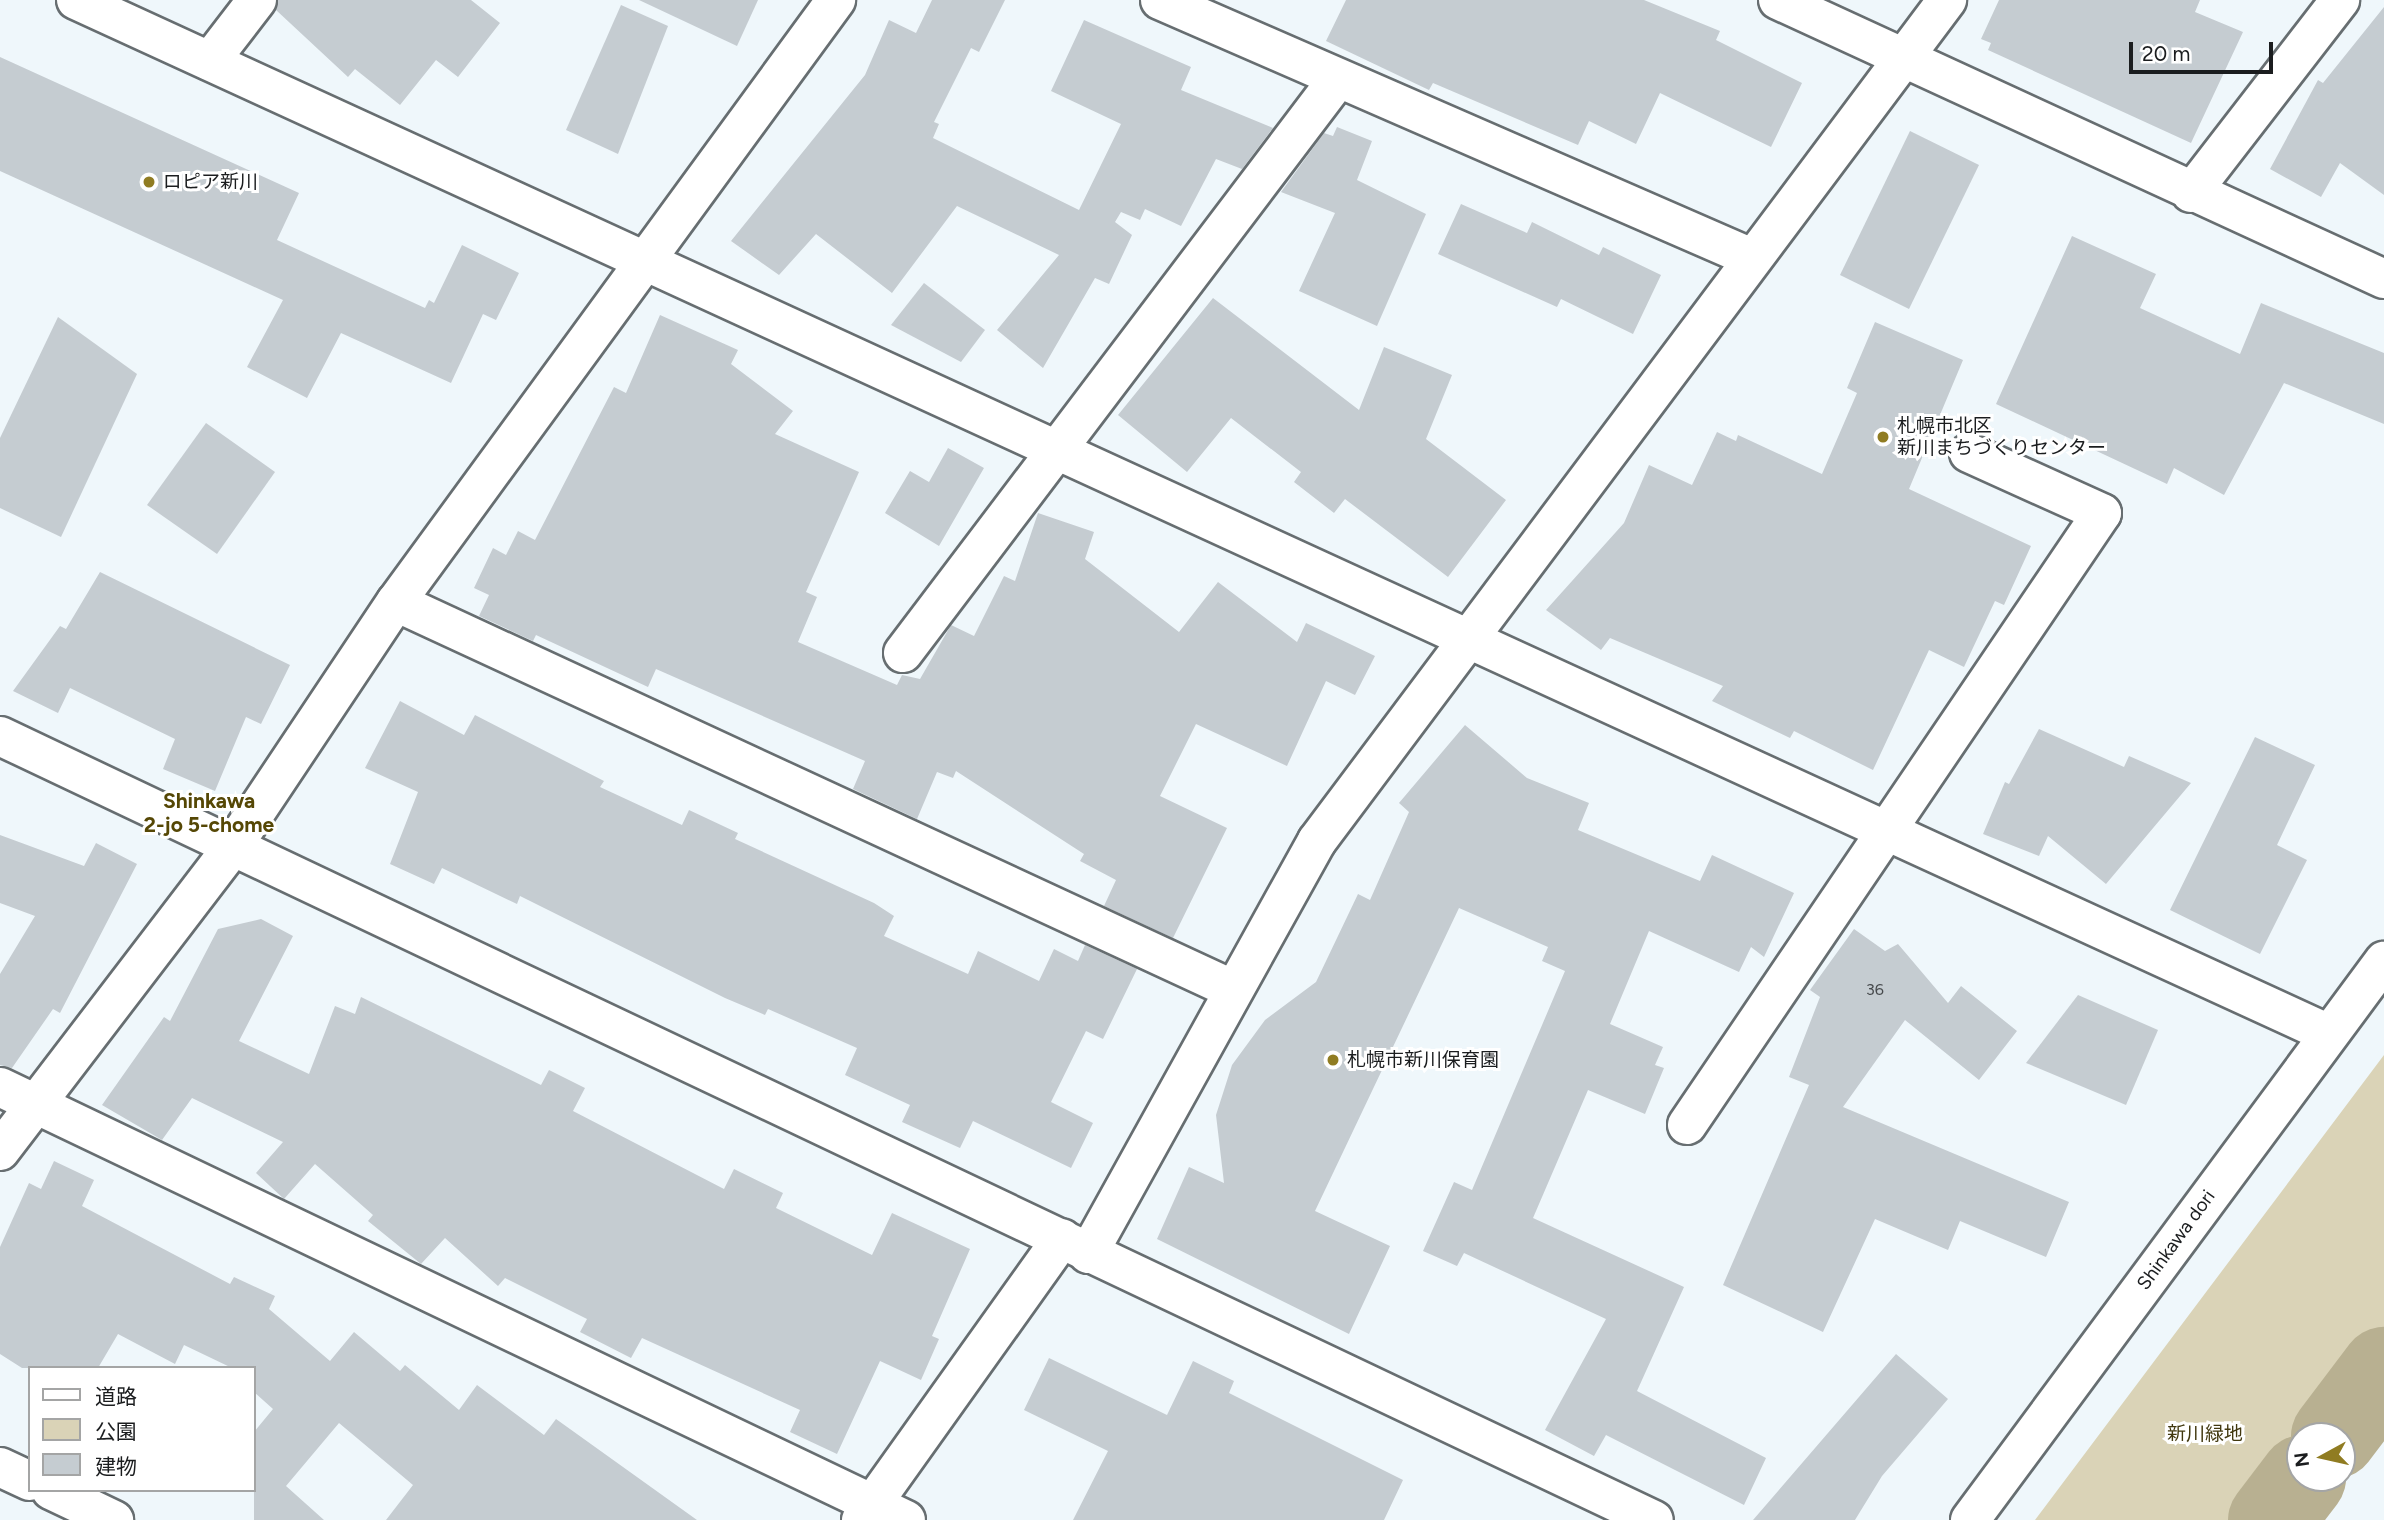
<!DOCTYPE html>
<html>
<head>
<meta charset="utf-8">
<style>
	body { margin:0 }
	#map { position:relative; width:2384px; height:1520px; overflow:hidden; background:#eff7fb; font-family:Figtree,"Noto Sans JP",sans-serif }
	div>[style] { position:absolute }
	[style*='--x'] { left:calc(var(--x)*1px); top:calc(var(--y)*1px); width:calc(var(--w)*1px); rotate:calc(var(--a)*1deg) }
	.green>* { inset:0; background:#dad3b7 }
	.river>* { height:86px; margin:-43px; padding:0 43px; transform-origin:43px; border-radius:43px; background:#b8b091 }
	.building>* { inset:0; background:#c5ccd1 }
	.roads { filter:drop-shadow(2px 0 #676e71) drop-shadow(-2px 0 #676e71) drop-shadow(0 2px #676e71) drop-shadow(0 -2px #676e71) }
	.minor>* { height:38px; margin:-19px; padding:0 19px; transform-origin:19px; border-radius:19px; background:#fff }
	.tertiary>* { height:38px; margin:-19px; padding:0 19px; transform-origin:19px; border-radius:19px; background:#fff }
	.dots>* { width:19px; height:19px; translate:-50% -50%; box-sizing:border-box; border:4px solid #fff; border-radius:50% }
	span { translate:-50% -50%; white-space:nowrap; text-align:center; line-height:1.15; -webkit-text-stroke:6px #fff; paint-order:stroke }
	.number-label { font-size:16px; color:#46494c }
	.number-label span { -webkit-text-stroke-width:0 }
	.poi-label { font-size:19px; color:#1b1d1f }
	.left { translate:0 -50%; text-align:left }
	.street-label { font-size:19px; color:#1b1d1f }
	.park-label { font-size:19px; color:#41380f }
	.neighbourhood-label { font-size:21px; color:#554705; font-weight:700 }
	.legend { position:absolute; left:28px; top:1366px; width:228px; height:126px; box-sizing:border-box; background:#fff; border:2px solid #a4a5a5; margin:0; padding:9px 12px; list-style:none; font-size:21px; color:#1b1d1f }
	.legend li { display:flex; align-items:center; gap:14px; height:35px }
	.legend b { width:35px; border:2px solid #a4a5a5 }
	.north { position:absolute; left:2286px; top:1422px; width:70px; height:70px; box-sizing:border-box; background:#fff; border:2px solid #a4a5a5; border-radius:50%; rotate:262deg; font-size:19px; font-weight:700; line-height:28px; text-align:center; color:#1b1d1f }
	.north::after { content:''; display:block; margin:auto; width:24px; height:32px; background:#907c22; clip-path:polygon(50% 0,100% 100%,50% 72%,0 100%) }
	.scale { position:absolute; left:2129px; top:42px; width:144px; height:32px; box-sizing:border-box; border:4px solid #1b1d1f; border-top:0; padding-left:9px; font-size:21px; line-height:24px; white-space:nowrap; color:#1b1d1f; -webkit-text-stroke:5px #fff; paint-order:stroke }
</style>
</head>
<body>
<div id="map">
	<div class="green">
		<i style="clip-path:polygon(2384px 1055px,2384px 1333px,2308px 1436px,2300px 1436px,2300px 1447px,2246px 1520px,2035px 1520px)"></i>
	</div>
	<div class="river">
		<i style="--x:2334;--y:1436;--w:83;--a:-52.9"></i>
		<i style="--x:2271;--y:1520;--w:53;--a:-52.7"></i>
	</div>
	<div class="building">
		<i style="clip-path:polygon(278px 0,471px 0,500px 23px,458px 77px,436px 60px,400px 105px,355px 69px,348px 77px,276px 10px)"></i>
		<i style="clip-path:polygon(639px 0,758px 0,737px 46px)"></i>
		<i style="clip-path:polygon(932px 0,1005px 0,979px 52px,971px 48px,934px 122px,939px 124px,933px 138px,1079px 210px,1121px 124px,1051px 91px,1084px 20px,1191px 67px,1181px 90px,1273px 128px,1242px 169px,1216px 159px,1181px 226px,1145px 209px,1140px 220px,1121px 212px,1115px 222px,1132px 235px,1109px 284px,1095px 278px,1043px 368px,997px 330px,1059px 255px,957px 206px,892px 293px,816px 234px,779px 275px,731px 241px,865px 75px,889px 20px,916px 33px)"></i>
		<i style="clip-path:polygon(1346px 0,1644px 0,1720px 31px,1716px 40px,1802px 83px,1771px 147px,1660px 93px,1636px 144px,1589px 121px,1578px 145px,1433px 83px,1429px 90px,1326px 41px)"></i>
		<i style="clip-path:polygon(1999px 0,2200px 0,2195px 12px,2243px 32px,2191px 143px,1988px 50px,1991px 43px,1981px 39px)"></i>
		<i style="clip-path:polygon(621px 5px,668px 26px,618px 154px,566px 130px)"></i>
		<i style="clip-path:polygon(2384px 7px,2384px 195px,2340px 163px,2321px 197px,2270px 169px,2318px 80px,2323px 83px)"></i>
		<i style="clip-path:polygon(0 57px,299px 193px,277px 240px,425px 308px,429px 300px,434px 303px,462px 245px,519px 273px,496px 320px,483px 314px,451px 383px,341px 333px,307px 398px,247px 367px,283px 300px,0 171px)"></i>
		<i style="clip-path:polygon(1337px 127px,1372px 141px,1357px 180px,1426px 214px,1377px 326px,1299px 291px,1335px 213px,1281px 192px,1324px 133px,1333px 136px)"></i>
		<i style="clip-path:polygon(1910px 131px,1979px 165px,1909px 309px,1840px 275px)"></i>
		<i style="clip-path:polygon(1461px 204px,1527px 233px,1532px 222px,1599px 255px,1603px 247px,1661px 275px,1633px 334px,1561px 299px,1557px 307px,1438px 254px)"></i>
		<i style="clip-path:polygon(2072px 236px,2156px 274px,2140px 308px,2240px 354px,2261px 303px,2384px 353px,2384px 424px,2284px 383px,2224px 495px,2174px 468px,2167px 484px,1996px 404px)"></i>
		<i style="clip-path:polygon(924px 283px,985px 330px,961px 362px,891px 325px)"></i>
		<i style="clip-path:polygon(1213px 298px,1359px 410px,1384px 347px,1452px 375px,1426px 439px,1506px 500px,1448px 577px,1345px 499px,1334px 513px,1294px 482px,1301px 472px,1231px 418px,1187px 472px,1118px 415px)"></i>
		<i style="clip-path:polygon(660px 315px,738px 350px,731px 364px,793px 411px,775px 434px,859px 472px,806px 592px,817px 597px,798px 642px,897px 685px,902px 675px,920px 679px,951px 625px,974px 636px,1004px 576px,1015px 581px,1038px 513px,1094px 532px,1085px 559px,1179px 632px,1218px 582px,1297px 642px,1306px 623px,1375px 656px,1355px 695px,1326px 681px,1287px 766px,1196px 724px,1160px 796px,1227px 828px,1173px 938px,1104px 906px,1116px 880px,1080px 861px,1084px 854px,956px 771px,953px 778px,937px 772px,917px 819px,853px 789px,865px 761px,656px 669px,648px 687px,536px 635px,533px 641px,479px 616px,489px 595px,474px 588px,493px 548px,506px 555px,518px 531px,535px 540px,614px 387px,626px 393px)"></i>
		<i style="clip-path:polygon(58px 317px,137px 374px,61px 537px,0 508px,0 438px)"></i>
		<i style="clip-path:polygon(1875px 322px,1963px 360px,1909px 489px,2031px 546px,2004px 605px,1995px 601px,1964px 667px,1929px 650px,1873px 770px,1794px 731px,1790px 738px,1712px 701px,1723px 686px,1610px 638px,1601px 650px,1546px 610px,1624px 523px,1649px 465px,1692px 485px,1717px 432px,1736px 441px,1738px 435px,1822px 474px,1857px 393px,1847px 388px)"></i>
		<i style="clip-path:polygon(206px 423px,275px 472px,217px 554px,147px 505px)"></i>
		<i style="clip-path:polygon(948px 448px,984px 468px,939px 546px,885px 513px,910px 471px,929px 482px)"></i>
		<i style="clip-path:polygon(100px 572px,290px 665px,261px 724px,246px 717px,215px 791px,163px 769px,175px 739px,70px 688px,58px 713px,13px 691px,60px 626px,66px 629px)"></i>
		<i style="clip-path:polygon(400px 701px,464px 735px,475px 715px,604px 781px,600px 787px,682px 825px,689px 810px,738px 833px,735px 839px,874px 903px,894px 916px,884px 936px,968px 974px,978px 951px,1039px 981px,1054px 949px,1078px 961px,1085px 945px,1137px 969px,1103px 1039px,1086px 1031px,1051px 1102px,1093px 1123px,1071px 1168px,973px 1121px,960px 1148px,902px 1122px,910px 1105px,845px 1075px,857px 1048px,768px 1009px,765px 1015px,725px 998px,520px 896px,517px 904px,442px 868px,434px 884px,390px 864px,418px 792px,365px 768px)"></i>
		<i style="clip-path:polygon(1465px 725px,1527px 778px,1589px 803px,1578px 830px,1700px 881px,1712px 855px,1794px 893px,1764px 957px,1751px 947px,1739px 972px,1649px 931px,1610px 1024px,1663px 1047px,1655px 1065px,1664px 1068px,1645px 1114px,1588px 1090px,1533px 1218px,1684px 1287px,1637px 1391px,1766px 1458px,1744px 1505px,1606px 1435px,1594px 1456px,1545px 1430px,1606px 1319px,1464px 1253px,1457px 1266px,1423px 1251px,1454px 1182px,1472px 1190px,1565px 971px,1542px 961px,1548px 947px,1459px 908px,1315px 1211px,1390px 1246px,1349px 1334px,1157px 1239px,1189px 1167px,1224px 1183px,1216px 1115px,1232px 1065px,1265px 1020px,1316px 982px,1358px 894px,1370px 900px,1409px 812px,1399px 803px)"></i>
		<i style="clip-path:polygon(2039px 729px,2124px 767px,2129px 756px,2191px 783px,2106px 884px,2048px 836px,2039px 856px,1983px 834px,2005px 782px,2009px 784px)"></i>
		<i style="clip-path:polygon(2255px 737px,2315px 765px,2277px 845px,2307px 860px,2260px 954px,2170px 910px)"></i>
		<i style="clip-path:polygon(0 835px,84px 866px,96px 843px,137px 864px,60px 1013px,53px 1009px,12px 1068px,0 1065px,0 974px,35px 916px,0 903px)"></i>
		<i style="clip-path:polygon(261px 919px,293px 936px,239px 1041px,309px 1074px,335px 1006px,355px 1014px,361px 997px,541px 1085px,549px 1070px,585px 1088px,573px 1111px,724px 1189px,734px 1169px,783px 1193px,776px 1208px,872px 1255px,892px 1213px,970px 1249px,932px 1336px,939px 1339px,921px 1380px,880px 1361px,837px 1454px,790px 1432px,800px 1410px,642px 1338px,631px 1358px,580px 1332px,587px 1319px,505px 1278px,498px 1286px,445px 1238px,421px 1264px,368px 1221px,373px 1215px,315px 1164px,284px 1199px,256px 1173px,283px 1142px,192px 1098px,162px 1140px,102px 1105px,164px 1017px,170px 1021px,218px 929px)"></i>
		<i style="clip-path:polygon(1854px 929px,1885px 951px,1898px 944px,1948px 1003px,1961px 986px,2017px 1031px,1979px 1080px,1905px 1020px,1843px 1107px,2069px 1202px,2046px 1257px,1960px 1221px,1948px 1250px,1875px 1219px,1823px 1332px,1723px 1285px,1809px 1085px,1789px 1077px,1820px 997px,1810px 990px)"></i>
		<i style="clip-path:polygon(2078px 995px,2158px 1030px,2126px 1105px,2026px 1063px)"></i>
		<i style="clip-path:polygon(54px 1161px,94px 1180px,82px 1206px,230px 1284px,234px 1277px,275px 1296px,269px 1309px,330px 1361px,354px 1332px,400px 1371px,405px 1365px,459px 1410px,477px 1385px,544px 1435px,556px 1419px,697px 1520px,386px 1520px,413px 1485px,339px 1423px,286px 1486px,324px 1520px,254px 1520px,254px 1432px,273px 1409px,254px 1392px,254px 1368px,232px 1368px,184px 1345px,175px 1364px,118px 1334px,98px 1368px,22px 1368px,0 1354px,0 1247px,29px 1183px,41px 1189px)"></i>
		<i style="clip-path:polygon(1896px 1354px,1948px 1399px,1882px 1476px,1855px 1520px,1753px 1520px)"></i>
		<i style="clip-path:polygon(1049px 1358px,1167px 1415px,1193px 1361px,1234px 1381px,1229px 1393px,1403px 1480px,1384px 1520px,1073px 1520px,1108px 1451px,1024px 1410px)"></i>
	</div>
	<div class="roads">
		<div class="minor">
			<i style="--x:76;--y:0;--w:2479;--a:24.65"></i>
			<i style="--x:1160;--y:0;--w:646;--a:23.55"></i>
			<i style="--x:1778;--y:0;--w:667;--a:24.72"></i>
			<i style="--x:210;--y:61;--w:77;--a:-52.4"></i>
			<i style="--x:2191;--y:193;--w:244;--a:-52.3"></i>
			<i style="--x:396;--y:602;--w:921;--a:24.84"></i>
			<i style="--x:903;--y:653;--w:719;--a:-52.86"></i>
			<i style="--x:0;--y:736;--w:1830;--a:25.36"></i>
			<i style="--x:0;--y:1087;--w:1004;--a:25.54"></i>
			<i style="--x:1687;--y:1125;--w:739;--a:-55.86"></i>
			<i style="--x:2102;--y:513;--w:146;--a:-155.7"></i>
			<i style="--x:0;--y:1151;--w:384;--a:-52.6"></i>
			<i style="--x:233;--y:846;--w:293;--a:-56.3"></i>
			<i style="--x:396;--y:602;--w:746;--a:-53.84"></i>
			<i style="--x:1088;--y:1254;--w:472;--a:-61"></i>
			<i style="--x:1317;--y:841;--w:1051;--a:-53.16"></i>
			<i style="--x:0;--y:1467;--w:33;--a:25"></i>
			<i style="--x:51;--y:1490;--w:70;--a:25.5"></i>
			<i style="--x:861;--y:1520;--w:346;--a:-54.5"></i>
		</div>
		<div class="tertiary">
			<i style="--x:1970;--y:1520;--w:696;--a:-53.48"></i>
		</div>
	</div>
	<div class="dots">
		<i style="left:149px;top:182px;background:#907c22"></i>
		<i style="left:1883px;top:437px;background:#907c22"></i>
		<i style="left:1333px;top:1060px;background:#907c22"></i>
	</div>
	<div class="number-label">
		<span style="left:1875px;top:990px">36</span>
	</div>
	<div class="poi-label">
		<span class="left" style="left:163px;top:182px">ロピア新川</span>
		<span class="left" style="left:1897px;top:437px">札幌市北区<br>新川まちづくりセンター</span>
		<span class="left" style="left:1347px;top:1060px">札幌市新川保育園</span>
	</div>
	<div class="street-label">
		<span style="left:2176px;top:1240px;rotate:-54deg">Shinkawa dori</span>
	</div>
	<div class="park-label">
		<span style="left:2205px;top:1434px">新川緑地</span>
	</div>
	<div class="neighbourhood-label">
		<span style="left:209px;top:813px">Shinkawa<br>2-jo 5-chome</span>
	</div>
	<ul class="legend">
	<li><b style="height:9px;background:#fff"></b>道路</li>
	<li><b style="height:19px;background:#dad3b7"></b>公園</li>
	<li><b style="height:19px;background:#c5ccd1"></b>建物</li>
	</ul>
	<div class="north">N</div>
	<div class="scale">20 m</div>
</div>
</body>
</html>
